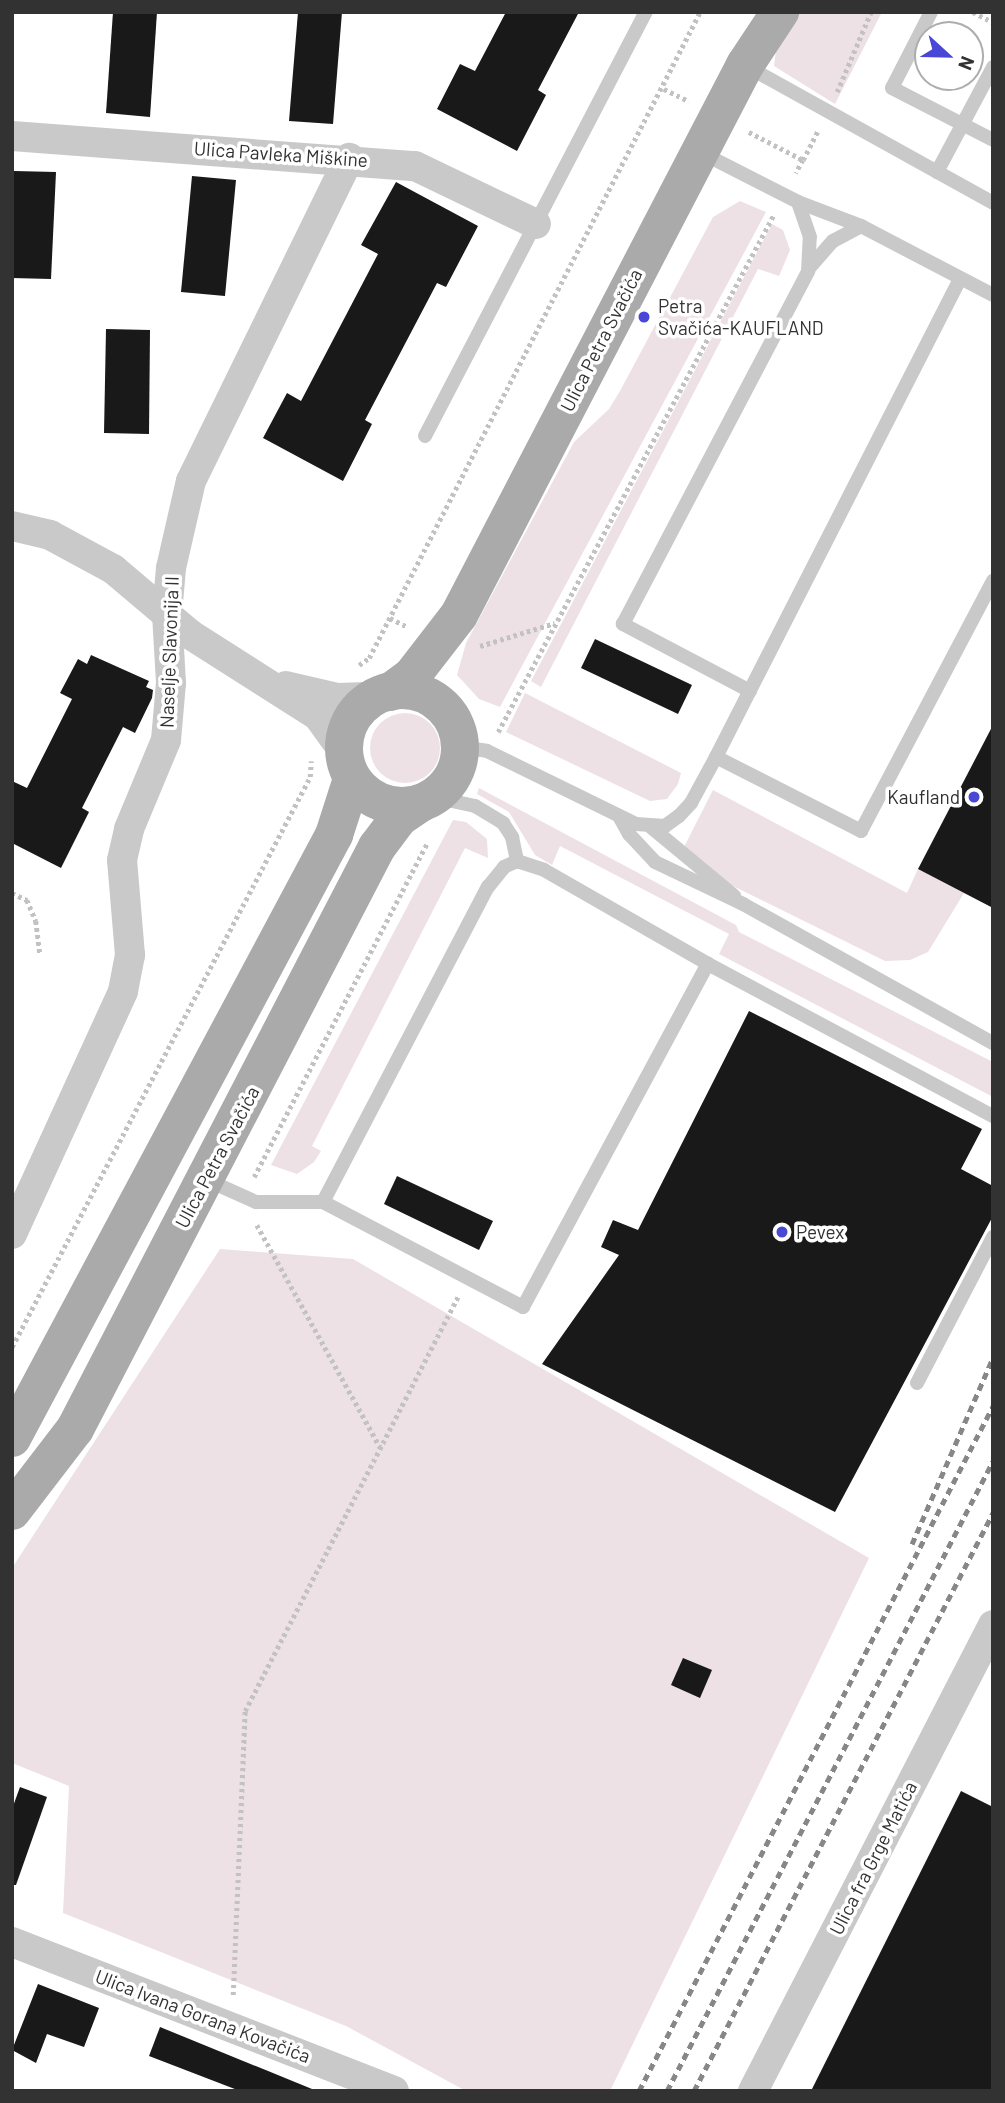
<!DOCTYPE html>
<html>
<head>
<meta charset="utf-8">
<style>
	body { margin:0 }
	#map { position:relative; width:1005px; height:2103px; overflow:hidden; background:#fff; font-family:Barlow,sans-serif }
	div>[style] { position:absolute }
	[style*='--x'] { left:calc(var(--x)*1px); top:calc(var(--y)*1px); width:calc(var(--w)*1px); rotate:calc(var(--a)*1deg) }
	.green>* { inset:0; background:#ede1e6 }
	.round { border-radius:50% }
	.building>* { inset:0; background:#191919 }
	.path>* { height:4.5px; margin-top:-2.25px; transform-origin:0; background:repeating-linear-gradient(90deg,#c2c2c2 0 3.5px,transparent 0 7px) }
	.lane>* { height:14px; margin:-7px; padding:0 7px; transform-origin:7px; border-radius:7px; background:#c9c9c9 }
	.street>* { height:30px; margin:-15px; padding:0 15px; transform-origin:15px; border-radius:15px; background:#c9c9c9 }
	.primary>* { height:38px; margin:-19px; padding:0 19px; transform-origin:19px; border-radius:19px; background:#aaa }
	.primary>.ring { margin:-19px; padding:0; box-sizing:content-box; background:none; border:38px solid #aaa; border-radius:50% }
	.rail>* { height:5px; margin-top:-2.5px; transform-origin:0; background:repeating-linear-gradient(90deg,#878787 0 7px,transparent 0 12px) }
	.dots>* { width:19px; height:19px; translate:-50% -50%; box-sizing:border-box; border:4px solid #fff; border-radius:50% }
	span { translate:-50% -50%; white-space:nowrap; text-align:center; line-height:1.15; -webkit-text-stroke:7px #fff; paint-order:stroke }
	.street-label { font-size:19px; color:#323232 }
	.poi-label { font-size:19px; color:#323232 }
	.left { translate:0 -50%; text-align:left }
	.right { translate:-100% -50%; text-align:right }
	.frame { position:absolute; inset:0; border:14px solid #323232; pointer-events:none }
	.north { position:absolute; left:914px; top:21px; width:70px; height:70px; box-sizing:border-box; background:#fff; border:2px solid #adadad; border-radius:50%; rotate:112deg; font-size:19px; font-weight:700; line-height:28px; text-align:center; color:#323232 }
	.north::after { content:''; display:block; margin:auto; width:24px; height:32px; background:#4947d5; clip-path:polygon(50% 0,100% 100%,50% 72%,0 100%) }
</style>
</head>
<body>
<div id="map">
	<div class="green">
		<i style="clip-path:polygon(793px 12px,882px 12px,835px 104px,774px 66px,777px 43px)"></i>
		<i style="clip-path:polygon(740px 201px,766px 212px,500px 707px,479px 699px,457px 675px,466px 643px,574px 442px,609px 409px,620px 391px,713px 217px)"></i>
		<i style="clip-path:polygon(772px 224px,783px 230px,790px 250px,779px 276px,758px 269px,541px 687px,531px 681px)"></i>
		<i style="clip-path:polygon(525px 693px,681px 773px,678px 784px,667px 799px,650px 801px,506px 732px)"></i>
		<i class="round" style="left:370px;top:713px;width:70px;height:70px"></i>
		<i style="clip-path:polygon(479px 788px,736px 925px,739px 932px,993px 1062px,993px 1097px,719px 954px,729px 934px,560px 846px,552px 865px,535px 855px,509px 812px,477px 794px)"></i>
		<i style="clip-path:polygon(713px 790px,907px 893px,918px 869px,964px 893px,928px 952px,910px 960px,885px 961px,731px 885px,684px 847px)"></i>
		<i style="clip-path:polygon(453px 820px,466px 822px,487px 839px,488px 858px,465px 848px,312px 1146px,321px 1151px,314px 1162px,297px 1174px,271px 1165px)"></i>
		<i style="clip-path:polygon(220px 1249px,353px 1259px,869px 1558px,610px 2091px,466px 2091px,346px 2026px,63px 1913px,69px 1786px,12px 1763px,12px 1568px)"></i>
	</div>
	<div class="building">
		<i style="clip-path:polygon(113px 12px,157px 12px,150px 117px,106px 113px)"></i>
		<i style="clip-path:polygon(298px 12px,342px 12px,333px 124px,289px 121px)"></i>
		<i style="clip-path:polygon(506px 12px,579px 12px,538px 90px,546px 95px,517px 151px,437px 109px,460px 64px,475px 71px)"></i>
		<i style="clip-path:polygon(14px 171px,56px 172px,51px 279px,12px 278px)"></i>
		<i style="clip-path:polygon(192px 176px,236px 180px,225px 296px,181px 292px)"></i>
		<i style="clip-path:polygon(396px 182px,478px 226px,446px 287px,437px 283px,365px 420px,372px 424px,343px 481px,263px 438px,287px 393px,301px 401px,378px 254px,361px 245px)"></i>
		<i style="clip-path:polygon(106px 329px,150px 330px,149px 434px,104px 433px)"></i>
		<i style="clip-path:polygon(595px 639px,692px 685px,678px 714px,581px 668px)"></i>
		<i style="clip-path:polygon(91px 655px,149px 681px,146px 687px,153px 690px,152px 698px,135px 733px,123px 727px,82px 808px,89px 812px,61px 868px,12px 843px,12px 781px,27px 788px,72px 699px,60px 693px,78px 659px,87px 664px)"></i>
		<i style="clip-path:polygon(993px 725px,993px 908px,918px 869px)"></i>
		<i style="clip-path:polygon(749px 1011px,982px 1129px,961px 1169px,993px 1186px,993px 1216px,835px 1512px,542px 1364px,619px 1255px,601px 1247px,613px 1220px,638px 1230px)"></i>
		<i style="clip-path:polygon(397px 1176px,493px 1221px,479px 1250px,384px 1204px)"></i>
		<i style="clip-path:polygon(683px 1658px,712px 1670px,700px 1698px,671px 1685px)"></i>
		<i style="clip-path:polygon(20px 1787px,47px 1797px,16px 1885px,12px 1885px,12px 1809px)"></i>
		<i style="clip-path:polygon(961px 1791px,993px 1807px,993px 2091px,811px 2091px)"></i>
		<i style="clip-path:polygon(38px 1984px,99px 2008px,84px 2047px,47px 2034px,36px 2063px,12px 2050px)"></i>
		<i style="clip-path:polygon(160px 2027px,312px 2089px,311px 2091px,240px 2091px,149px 2056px)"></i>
	</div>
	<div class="path">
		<i style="--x:973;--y:12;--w:22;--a:27"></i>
		<i style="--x:664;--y:89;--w:28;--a:26"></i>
		<i style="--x:837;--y:92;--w:87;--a:-67"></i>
		<i style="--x:749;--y:132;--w:61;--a:27.4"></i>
		<i style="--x:803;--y:160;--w:15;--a:118"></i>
		<i style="--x:803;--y:160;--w:33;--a:-63"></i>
		<i style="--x:390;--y:618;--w:18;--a:27"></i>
		<i style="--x:480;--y:646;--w:78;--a:-17"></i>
		<i style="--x:359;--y:665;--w:12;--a:-35"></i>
		<i style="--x:369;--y:658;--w:726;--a:-62.87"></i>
		<i style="--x:498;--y:732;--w:585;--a:-61.94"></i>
		<i style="--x:12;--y:893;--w:17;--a:25"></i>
		<i style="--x:27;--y:900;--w:23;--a:67"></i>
		<i style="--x:36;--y:921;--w:32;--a:83"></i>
		<i style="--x:254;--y:1177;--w:376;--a:-62.6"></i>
		<i style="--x:257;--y:1225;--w:254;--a:61"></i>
		<i style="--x:12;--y:1347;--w:643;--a:-62.4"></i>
		<i style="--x:310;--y:777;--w:16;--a:-86"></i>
		<i style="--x:233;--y:1995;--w:284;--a:-87.6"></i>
		<i style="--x:245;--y:1711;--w:466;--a:-62.8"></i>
	</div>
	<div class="lane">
		<i style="--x:931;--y:12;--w:85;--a:117.2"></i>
		<i style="--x:892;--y:88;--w:114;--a:27.2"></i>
		<i style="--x:746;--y:66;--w:282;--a:29"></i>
		<i style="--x:702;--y:153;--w:108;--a:27"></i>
		<i style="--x:798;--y:202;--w:67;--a:20.9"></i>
		<i style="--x:861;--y:226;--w:149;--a:27.6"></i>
		<i style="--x:937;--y:172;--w:119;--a:-61.9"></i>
		<i style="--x:811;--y:266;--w:33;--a:-49"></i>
		<i style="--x:833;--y:241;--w:32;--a:-28"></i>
		<i style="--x:425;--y:436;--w:478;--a:-62.5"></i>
		<i style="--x:750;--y:691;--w:144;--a:-152.2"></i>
		<i style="--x:623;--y:624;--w:399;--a:-62.3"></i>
		<i style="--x:808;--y:271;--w:34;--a:-87"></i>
		<i style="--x:810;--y:237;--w:37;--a:-109"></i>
		<i style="--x:460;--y:747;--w:27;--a:8"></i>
		<i style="--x:487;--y:751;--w:166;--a:26.1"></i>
		<i style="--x:636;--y:824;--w:29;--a:4"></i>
		<i style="--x:665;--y:826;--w:17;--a:-36"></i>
		<i style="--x:679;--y:816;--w:18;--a:-47"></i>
		<i style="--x:691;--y:803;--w:52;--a:-61.5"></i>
		<i style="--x:716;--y:757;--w:537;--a:-62.96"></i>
		<i style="--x:716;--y:757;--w:163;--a:27"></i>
		<i style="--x:861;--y:831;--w:283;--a:-62.2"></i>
		<i style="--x:434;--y:797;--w:42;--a:12.4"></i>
		<i style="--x:475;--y:806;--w:33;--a:31"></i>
		<i style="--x:503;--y:823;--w:17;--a:57"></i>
		<i style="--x:512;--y:837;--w:25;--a:78"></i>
		<i style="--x:619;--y:816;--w:21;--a:61"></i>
		<i style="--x:629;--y:834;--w:38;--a:47"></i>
		<i style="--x:655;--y:862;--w:98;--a:25.5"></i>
		<i style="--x:743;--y:904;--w:286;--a:29.1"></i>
		<i style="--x:651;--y:827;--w:108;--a:39.7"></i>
		<i style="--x:207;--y:1180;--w:54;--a:24.2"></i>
		<i style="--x:256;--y:1202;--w:67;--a:0"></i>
		<i style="--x:323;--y:1202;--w:226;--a:27.7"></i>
		<i style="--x:523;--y:1307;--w:390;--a:-61.7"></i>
		<i style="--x:323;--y:1202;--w:356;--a:-62.4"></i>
		<i style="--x:488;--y:887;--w:26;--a:-51"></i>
		<i style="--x:504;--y:867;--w:14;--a:-25"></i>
		<i style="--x:517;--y:861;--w:28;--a:18"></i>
		<i style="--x:544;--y:870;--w:189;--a:29.8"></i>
		<i style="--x:708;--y:964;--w:323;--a:28.1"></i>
		<i style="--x:917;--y:1383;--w:165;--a:-62.5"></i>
	</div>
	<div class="street">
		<i style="--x:12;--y:136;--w:404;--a:4.3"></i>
		<i style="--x:415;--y:166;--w:134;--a:25.6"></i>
		<i style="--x:12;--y:526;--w:39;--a:13"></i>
		<i style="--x:50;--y:535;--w:72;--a:28.4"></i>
		<i style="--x:113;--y:569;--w:102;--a:40.2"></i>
		<i style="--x:191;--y:635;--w:151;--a:32.5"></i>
		<i style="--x:318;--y:716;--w:44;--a:54.2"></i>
		<i style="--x:286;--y:686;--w:52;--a:13.2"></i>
		<i style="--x:337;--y:698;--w:38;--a:-2"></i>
		<i style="--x:12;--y:1234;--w:267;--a:-65.4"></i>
		<i style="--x:123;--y:991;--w:37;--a:-79"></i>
		<i style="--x:130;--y:955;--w:95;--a:-94.8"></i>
		<i style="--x:122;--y:860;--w:32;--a:-77"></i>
		<i style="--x:129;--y:829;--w:96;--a:-67.4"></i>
		<i style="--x:166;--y:740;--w:57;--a:-85"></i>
		<i style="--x:171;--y:683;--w:69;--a:-93.3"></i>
		<i style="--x:167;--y:614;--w:46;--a:-85"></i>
		<i style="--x:171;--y:568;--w:89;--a:-77.1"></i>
		<i style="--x:191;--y:481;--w:360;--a:-63.9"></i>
		<i style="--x:12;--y:1942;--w:410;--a:21.3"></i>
		<i style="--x:753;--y:2091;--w:524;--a:-62.75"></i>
	</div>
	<div class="primary">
		<i class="ring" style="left:344px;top:690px;width:78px;height:78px"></i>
		<i style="--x:390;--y:692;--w:26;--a:-36"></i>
		<i style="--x:411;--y:677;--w:78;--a:-52.3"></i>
		<i style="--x:459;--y:615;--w:620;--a:-62.53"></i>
		<i style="--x:745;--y:65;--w:64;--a:-56.6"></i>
		<i style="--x:12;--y:1438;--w:684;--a:-61.9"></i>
		<i style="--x:334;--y:835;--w:59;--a:-72.2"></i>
		<i style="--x:12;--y:1511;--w:103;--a:-52.5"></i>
		<i style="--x:75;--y:1429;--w:656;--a:-62.58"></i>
		<i style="--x:377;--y:847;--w:38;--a:-53"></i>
		<i style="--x:400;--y:817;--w:25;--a:-34"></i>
	</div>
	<div class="rail">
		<i style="--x:912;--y:1544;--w:203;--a:-66.5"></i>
		<i style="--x:639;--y:2091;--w:771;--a:-62.67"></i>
		<i style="--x:667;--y:2091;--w:709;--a:-62.64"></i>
		<i style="--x:694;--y:2091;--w:651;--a:-62.65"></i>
	</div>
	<div class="dots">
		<i style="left:644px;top:317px;background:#4947d5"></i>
		<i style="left:974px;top:797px;background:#4947d5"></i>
		<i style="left:782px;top:1232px;background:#4947d5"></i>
	</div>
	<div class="street-label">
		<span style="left:281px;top:154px;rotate:4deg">Ulica Pavleka Miškine</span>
		<span style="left:601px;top:340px;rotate:-63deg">Ulica Petra Svačića</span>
		<span style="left:169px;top:652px;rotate:-88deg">Naselje Slavonija II</span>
		<span style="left:217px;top:1157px;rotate:-62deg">Ulica Petra Svačića</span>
		<span style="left:873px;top:1858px;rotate:-63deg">Ulica fra Grge Matića</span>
		<span style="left:203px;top:2016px;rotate:21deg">Ulica Ivana Gorana Kovačića</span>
	</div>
	<div class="poi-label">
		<span class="left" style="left:658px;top:317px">Petra<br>Svačića-KAUFLAND</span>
		<span class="right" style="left:960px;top:797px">Kaufland</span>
		<span class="left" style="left:796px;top:1232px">Pevex</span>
	</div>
	<div class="frame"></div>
	<div class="north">N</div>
</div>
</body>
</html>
